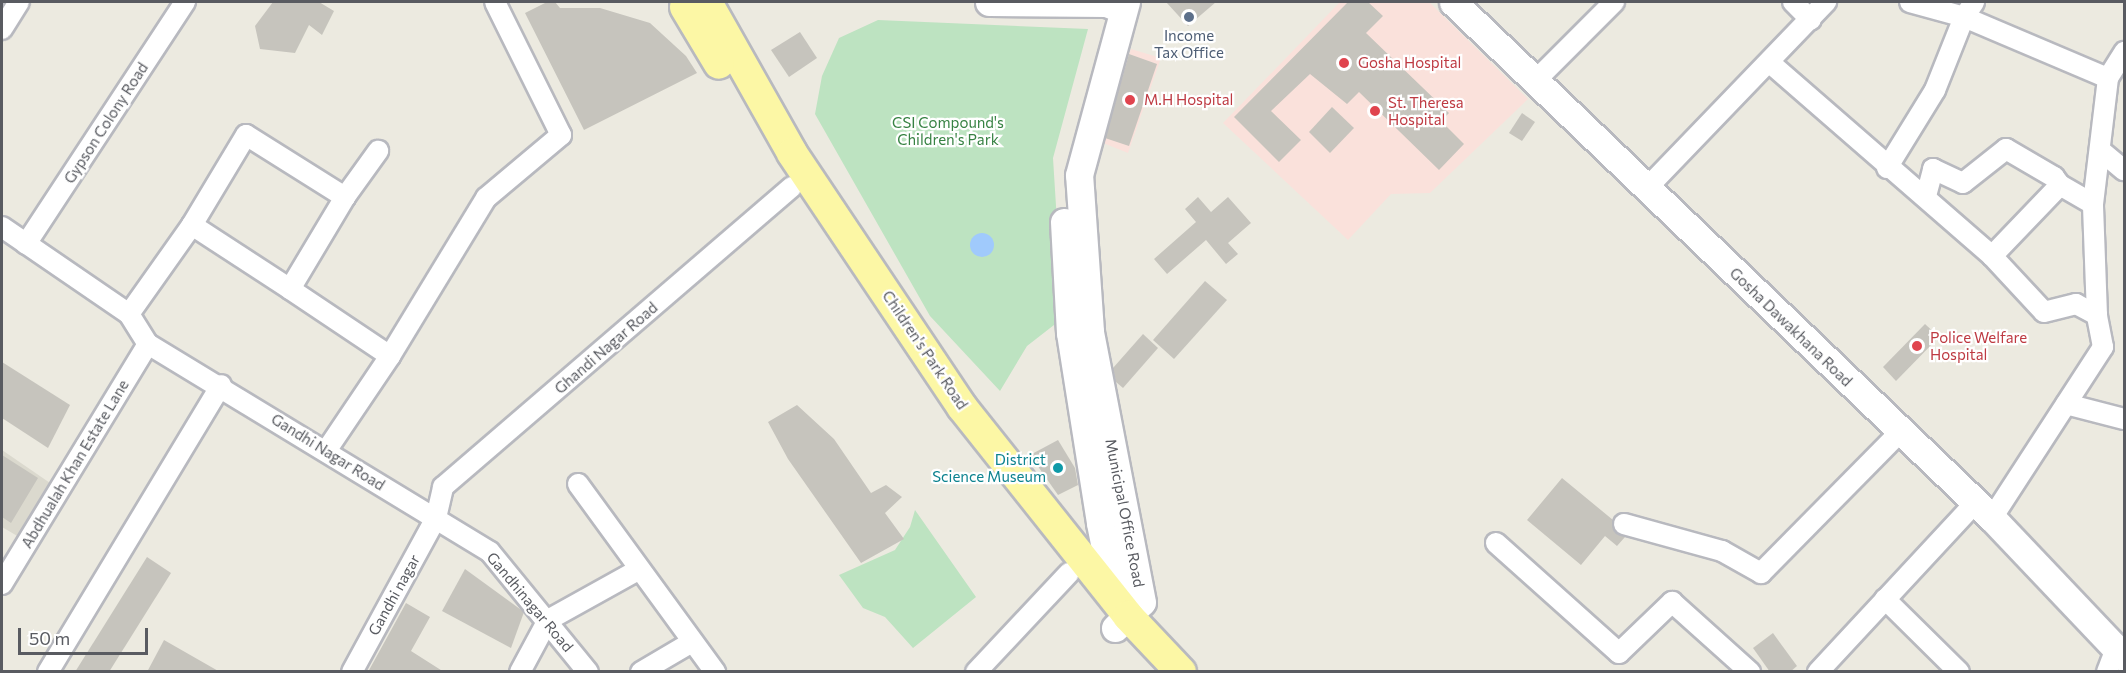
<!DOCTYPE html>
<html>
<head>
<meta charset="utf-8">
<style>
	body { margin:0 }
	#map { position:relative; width:2126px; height:673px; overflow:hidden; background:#eceae0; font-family:Commissioner,sans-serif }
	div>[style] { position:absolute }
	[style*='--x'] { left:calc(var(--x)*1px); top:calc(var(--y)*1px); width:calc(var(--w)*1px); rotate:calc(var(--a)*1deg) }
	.education>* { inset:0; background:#dbd9ce }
	.medical>* { inset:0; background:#fae1db }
	.green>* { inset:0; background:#bde3c1 }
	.water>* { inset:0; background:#a0cafc }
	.round { border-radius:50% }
	.building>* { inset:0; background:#c6c4bd }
	.roads { filter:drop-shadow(2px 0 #b8b9bf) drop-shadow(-2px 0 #b8b9bf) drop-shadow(0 2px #b8b9bf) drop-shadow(0 -2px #b8b9bf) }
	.street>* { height:20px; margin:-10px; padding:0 10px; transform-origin:10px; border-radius:10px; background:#fff }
	.secondary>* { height:27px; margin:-13.5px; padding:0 13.5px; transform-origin:13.5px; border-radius:13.5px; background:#fff }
	.primary>* { height:30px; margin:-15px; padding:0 15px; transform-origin:15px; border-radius:15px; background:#fcf7a5 }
	.dots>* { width:16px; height:16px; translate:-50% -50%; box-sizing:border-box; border:3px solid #fff; border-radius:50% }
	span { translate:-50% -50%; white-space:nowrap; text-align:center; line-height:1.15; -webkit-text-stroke:4.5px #fff; paint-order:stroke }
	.service-label { font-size:15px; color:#4e5e75 }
	.health-label { font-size:15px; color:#be3a42 }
	.left { translate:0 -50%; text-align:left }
	.park-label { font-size:15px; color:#378243 }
	.street-label { font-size:15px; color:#595b61 }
	.culture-label { font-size:15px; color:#0d838f }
	.right { translate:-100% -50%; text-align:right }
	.frame { position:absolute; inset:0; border:3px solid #595b61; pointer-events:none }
	.scale { position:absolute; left:18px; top:628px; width:130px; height:27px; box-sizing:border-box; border:3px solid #595b61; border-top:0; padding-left:8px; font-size:18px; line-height:21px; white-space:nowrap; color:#595b61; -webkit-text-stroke:4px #fff; paint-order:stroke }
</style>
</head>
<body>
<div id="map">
	<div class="education">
		<i style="clip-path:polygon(2px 450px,53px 485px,19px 537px,2px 527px)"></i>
	</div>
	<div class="medical">
		<i style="clip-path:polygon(1340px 2px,1429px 2px,1528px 99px,1430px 193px,1391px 194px,1348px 240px,1223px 123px)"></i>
		<i style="clip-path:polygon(1131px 49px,1161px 58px,1128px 153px,1098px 141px)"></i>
	</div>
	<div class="green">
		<i style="clip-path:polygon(878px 20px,1088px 29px,1053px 158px,1063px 318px,1027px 346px,1000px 391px,930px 316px,815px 114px,822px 76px,839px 38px)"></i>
		<i style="clip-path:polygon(915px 510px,976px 597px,913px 648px,885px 617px,863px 608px,839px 575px,895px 550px,910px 527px)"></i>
	</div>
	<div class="water">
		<i class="round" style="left:970px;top:233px;width:24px;height:24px"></i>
	</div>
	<div class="building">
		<i style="clip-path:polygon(273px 2px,319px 2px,334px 11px,322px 35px,309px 25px,295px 53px,260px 49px,255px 26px)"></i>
		<i style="clip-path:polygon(547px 2px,555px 2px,560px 8px,600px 8px,650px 23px,686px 56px,697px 73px,584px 130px,525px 13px)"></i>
		<i style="clip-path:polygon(1166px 2px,1216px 2px,1188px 26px)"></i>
		<i style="clip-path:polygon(1348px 2px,1368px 2px,1383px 16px,1366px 33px,1449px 113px,1441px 121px,1464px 144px,1439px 170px,1359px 92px,1347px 104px,1310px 74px,1271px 111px,1301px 140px,1279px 162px,1234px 117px)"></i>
		<i style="clip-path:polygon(800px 32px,817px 58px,789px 77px,771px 50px)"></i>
		<i style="clip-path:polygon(1129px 54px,1157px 64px,1129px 146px,1105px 138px)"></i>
		<i style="clip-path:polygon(1332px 107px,1354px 128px,1330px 153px,1309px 132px)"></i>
		<i style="clip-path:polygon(1522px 113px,1535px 122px,1522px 141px,1509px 133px)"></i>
		<i style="clip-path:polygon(1198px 197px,1211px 212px,1228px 197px,1251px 223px,1228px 243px,1238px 254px,1226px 264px,1206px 240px,1167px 274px,1154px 259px,1196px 222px,1185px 209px)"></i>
		<i style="clip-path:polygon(1205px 281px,1227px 300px,1174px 359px,1153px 340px)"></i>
		<i style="clip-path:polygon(1925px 324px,1939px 337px,1896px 381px,1883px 367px)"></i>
		<i style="clip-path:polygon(1143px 334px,1158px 348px,1123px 388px,1116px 382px,1113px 368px)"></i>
		<i style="clip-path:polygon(2px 362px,70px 405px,48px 448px,2px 418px)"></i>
		<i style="clip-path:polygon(797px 405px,834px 439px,871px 493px,886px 485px,902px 497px,885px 513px,904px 539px,861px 563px,788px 459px,768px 422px)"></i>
		<i style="clip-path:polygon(1058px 440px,1075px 468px,1078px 485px,1058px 495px,1030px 455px)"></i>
		<i style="clip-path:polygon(2px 455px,38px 478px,11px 523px,2px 517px)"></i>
		<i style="clip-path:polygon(1562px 478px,1613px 520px,1615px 532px,1625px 537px,1617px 546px,1605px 536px,1581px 565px,1527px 520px)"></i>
		<i style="clip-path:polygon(147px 557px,171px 573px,109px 672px,75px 672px)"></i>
		<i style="clip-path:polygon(465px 569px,524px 612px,511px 648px,442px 611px)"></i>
		<i style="clip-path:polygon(406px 603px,430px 617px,411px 651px,444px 672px,368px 672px)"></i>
		<i style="clip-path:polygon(1773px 633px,1797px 666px,1790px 672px,1770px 672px,1753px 648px)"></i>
		<i style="clip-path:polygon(164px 640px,220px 672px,147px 672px)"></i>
	</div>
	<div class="roads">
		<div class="street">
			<i style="--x:1793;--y:2;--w:25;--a:45"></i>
			<i style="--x:1910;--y:2;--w:56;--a:15.5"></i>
			<i style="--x:1964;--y:17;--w:156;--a:23"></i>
			<i style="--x:2;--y:29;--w:32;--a:-58"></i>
			<i style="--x:1769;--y:62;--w:296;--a:41"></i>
			<i style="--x:1992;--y:256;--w:76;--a:47.1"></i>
			<i style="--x:2044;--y:312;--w:33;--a:-14"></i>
			<i style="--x:2076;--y:304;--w:24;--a:28"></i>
			<i style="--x:1535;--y:81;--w:112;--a:-45"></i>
			<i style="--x:2101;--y:151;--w:30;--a:40"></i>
			<i style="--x:1887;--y:168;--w:92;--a:-58.4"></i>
			<i style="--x:1935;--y:90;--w:79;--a:-68.3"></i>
			<i style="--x:1964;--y:17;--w:18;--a:-56"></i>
			<i style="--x:1646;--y:189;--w:260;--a:-46.1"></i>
			<i style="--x:1926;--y:196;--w:28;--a:-75"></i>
			<i style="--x:1933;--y:169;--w:33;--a:25"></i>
			<i style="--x:1963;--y:183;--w:55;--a:-38.3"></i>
			<i style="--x:2006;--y:149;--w:56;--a:30.3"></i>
			<i style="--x:2054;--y:177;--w:10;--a:53"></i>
			<i style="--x:192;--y:225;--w:105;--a:-59"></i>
			<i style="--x:246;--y:135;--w:117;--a:32.1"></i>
			<i style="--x:2;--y:227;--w:154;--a:34.4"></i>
			<i style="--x:129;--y:314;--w:36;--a:58"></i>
			<i style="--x:148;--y:344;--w:400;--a:31.3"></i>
			<i style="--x:490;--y:552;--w:155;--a:50.8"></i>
			<i style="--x:26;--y:244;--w:290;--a:-56.7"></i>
			<i style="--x:1992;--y:256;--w:98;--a:-46.2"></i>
			<i style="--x:2060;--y:185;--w:38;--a:30"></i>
			<i style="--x:129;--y:314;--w:109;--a:-54.7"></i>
			<i style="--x:192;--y:225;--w:117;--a:33.1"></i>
			<i style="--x:390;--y:356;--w:185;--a:-58.7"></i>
			<i style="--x:486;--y:198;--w:98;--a:-40"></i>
			<i style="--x:561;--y:135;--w:148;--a:-116.4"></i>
			<i style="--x:2066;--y:404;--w:60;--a:14.5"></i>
			<i style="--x:326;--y:451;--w:115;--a:-56"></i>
			<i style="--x:390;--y:356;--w:120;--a:-146.2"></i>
			<i style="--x:290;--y:289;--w:107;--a:-59.1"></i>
			<i style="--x:345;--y:197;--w:57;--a:-54.3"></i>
			<i style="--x:578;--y:484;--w:233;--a:53.9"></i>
			<i style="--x:1992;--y:518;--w:204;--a:-57"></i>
			<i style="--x:2103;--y:347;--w:33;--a:-101"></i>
			<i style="--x:2097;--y:315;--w:111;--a:-92.1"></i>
			<i style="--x:2093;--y:204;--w:127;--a:-83.2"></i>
			<i style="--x:2108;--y:78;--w:31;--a:-58"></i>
			<i style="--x:1624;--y:524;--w:102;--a:15.4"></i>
			<i style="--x:1722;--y:551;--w:45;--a:29.4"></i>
			<i style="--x:1761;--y:573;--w:199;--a:-45.4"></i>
			<i style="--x:1496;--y:543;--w:165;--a:41.8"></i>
			<i style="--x:1619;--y:653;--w:74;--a:-43.9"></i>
			<i style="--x:1672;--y:602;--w:105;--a:41.9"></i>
			<i style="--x:2;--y:584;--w:281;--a:-58.7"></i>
			<i style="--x:1885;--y:599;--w:104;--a:44.6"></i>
			<i style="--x:48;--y:672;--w:335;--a:-58.9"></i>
			<i style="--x:352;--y:672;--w:175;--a:-61.4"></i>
			<i style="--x:436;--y:518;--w:32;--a:-77"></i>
			<i style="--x:443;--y:487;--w:460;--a:-40.7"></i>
			<i style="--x:520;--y:672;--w:59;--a:-61.7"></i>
			<i style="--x:548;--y:620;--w:103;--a:-29.1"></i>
			<i style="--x:641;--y:672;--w:59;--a:-30.5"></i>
			<i style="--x:976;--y:672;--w:136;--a:-46.8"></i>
			<i style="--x:1818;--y:672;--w:232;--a:-47.1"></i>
			<i style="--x:2107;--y:672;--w:26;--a:-69"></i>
		</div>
		<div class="secondary">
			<i style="--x:989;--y:2;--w:117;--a:0.5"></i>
			<i style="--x:1106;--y:3;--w:17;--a:21"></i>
			<i style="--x:1453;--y:2;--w:746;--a:43.75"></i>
			<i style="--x:1992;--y:518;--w:192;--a:46.5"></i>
			<i style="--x:1064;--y:222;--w:111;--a:86.9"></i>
			<i style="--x:1070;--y:333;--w:192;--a:81"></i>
			<i style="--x:1100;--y:523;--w:41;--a:78.7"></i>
			<i style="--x:1108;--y:563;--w:44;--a:68.7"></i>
			<i style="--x:1115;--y:628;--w:37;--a:-44"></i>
			<i style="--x:1142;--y:602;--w:276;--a:-100.9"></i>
			<i style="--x:1090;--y:331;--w:156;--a:-94"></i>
			<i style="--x:1079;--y:175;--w:179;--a:-74.8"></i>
		</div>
		<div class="primary">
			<i style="--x:707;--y:2;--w:173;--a:60.6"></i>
			<i style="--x:792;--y:153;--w:306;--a:56.2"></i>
			<i style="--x:962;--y:407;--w:267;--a:51.5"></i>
			<i style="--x:1128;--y:616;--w:77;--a:46.6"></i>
			<i style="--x:685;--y:7;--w:66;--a:59.2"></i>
		</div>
	</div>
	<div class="dots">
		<i style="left:1189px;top:17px;background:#5c6f8a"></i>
		<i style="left:1344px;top:63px;background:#e0444e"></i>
		<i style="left:1130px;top:100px;background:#e0444e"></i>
		<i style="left:1375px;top:111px;background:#e0444e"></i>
		<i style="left:1917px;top:346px;background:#e0444e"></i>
		<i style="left:1058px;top:468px;background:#0f9aa8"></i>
	</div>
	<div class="service-label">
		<span style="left:1189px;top:44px">Income<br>Tax Office</span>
	</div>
	<div class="health-label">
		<span class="left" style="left:1358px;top:63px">Gosha Hospital</span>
		<span class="left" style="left:1144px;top:100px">M.H Hospital</span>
		<span class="left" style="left:1388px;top:111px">St. Theresa<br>Hospital</span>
		<span class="left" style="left:1930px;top:346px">Police Welfare<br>Hospital</span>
	</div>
	<div class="park-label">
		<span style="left:948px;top:131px">CSI Compound's<br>Children's Park</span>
	</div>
	<div class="street-label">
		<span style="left:106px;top:123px;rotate:-57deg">Gypson Colony Road</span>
		<span style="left:1791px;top:327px;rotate:44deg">Gosha Dawakhana Road</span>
		<span style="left:606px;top:348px;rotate:-41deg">Ghandi Nagar Road</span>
		<span style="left:925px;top:350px;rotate:56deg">Children's Park Road</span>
		<span style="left:328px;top:452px;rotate:32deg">Gandhi Nagar Road</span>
		<span style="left:75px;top:464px;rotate:-59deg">Abdhualah Khan Estate Lane</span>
		<span style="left:1125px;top:513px;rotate:79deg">Municipal Office Road</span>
		<span style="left:394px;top:595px;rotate:-61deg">Gandhi nagar</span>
		<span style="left:530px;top:602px;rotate:50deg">Gandhinagar Road</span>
	</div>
	<div class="culture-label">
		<span class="right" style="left:1046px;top:468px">District<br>Science Museum</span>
	</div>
	<div class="frame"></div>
	<div class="scale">50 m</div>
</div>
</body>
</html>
